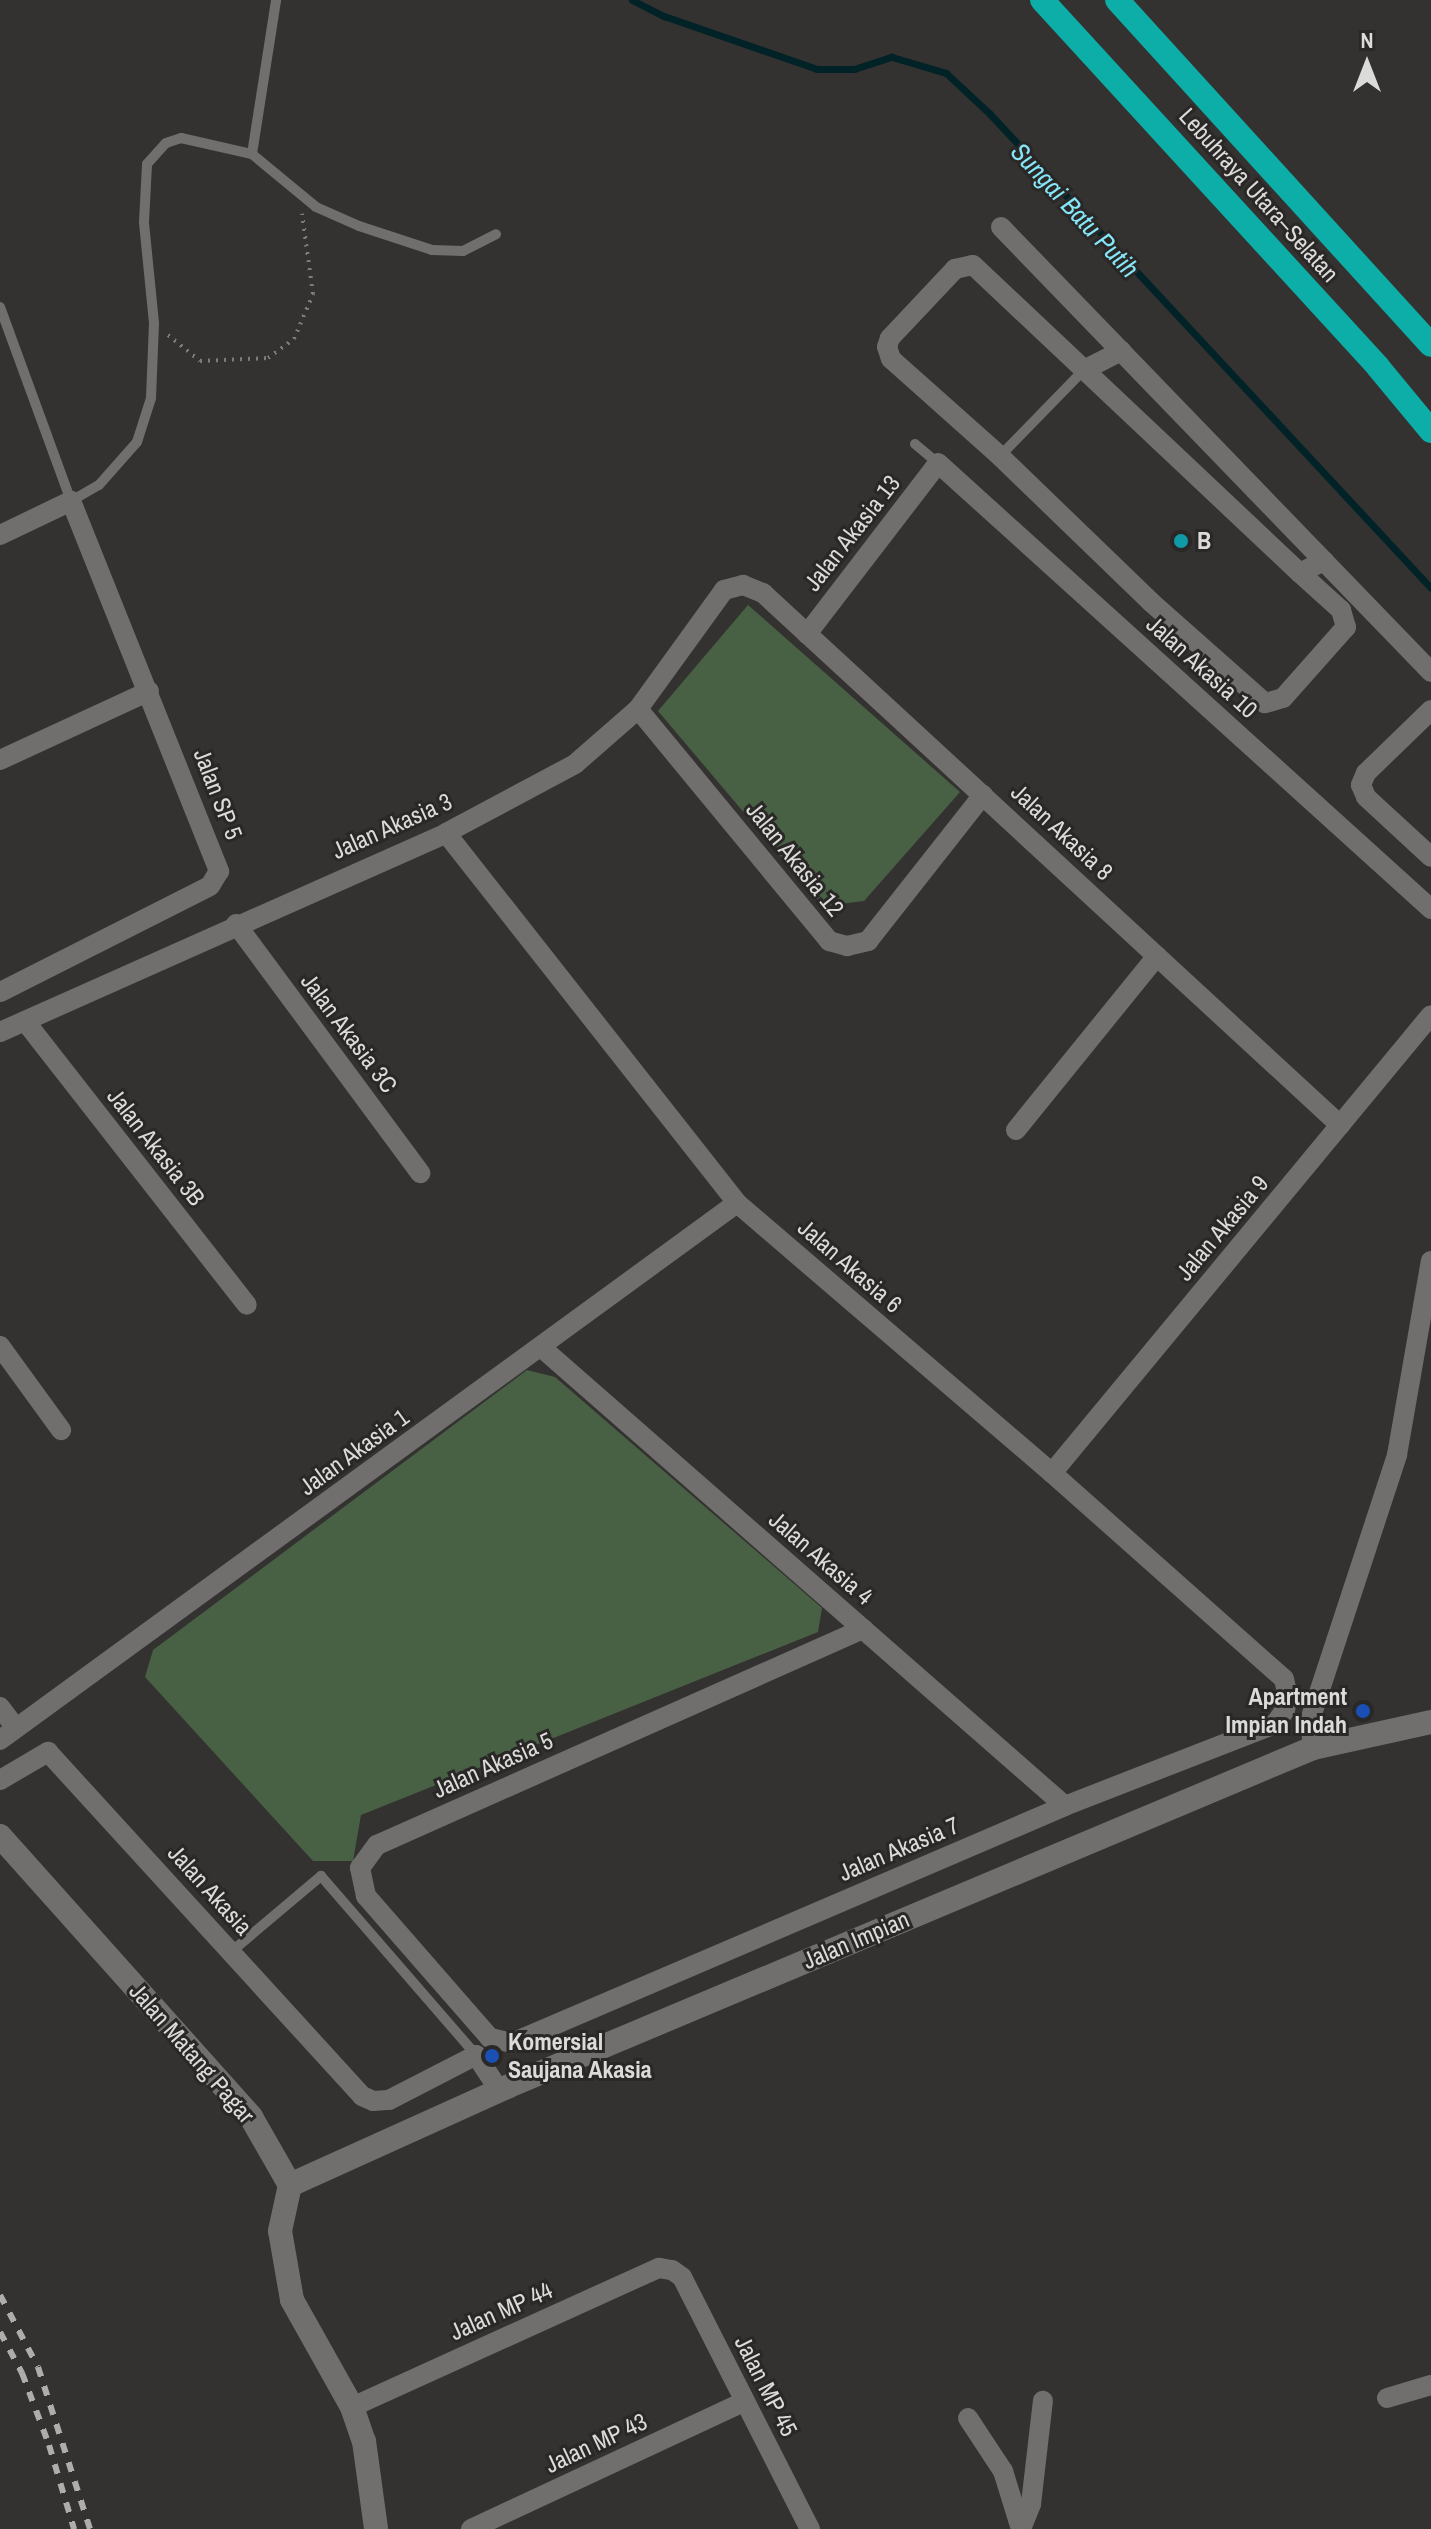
<!DOCTYPE html>
<html>
<head>
<meta charset="utf-8">
<style>
	body { margin:0 }
	#map { position:relative; width:1431px; height:2529px; overflow:hidden; background:#343230; font-family:"Archivo Narrow",sans-serif }
	div>[style] { position:absolute }
	[style*='--x'] { left:calc(var(--x)*1px); top:calc(var(--y)*1px); width:calc(var(--w)*1px); rotate:calc(var(--a)*1deg) }
	.green>* { inset:0; background:#486044 }
	.stream>* { height:7px; margin:-3.5px; padding:0 3.5px; transform-origin:3.5px; border-radius:3.5px; background:#012328 }
	.path>* { height:4px; margin-top:-2px; transform-origin:0; background:repeating-linear-gradient(90deg,#7d7c7a 0 2px,transparent 0 8px) }
	.lane>* { height:10px; margin:-5px; padding:0 5px; transform-origin:5px; border-radius:5px; background:#716f6d }
	.street>* { height:20px; margin:-10px; padding:0 10px; transform-origin:10px; border-radius:10px; background:#716f6d }
	.secondary>* { height:24px; margin:-12px; padding:0 12px; transform-origin:12px; border-radius:12px; background:#716f6d }
	.highway>* { height:24px; margin:-12px; padding:0 12px; transform-origin:12px; border-radius:12px; background:#0daea8 }
	.rail>* { height:6px; margin-top:-3px; transform-origin:0; background:repeating-linear-gradient(90deg,#aeadab 0 10px,transparent 0 20px) }
	.dots>* { width:22px; height:22px; translate:-50% -50%; box-sizing:border-box; border:4px solid #2a2826; border-radius:50% }
	span { translate:-50% -50%; white-space:nowrap; text-align:center; line-height:1.15; -webkit-text-stroke:6px #2a2826; paint-order:stroke }
	.street-label { font-size:24px; color:#dbdbd9 }
	.poi-label { font-size:24px; color:#dbdbd9; font-weight:700 }
	.left { translate:0 -50%; text-align:left }
	.right { translate:-100% -50%; text-align:right }
	.water-label { font-size:26px; color:#85e7f9; font-style:italic }
	.north { position:absolute; left:1327px; top:24px; width:80px; height:80px; -webkit-text-stroke:6px #2a2826; paint-order:stroke; rotate:0deg; font-size:22px; font-weight:700; line-height:32px; text-align:center; color:#dbdbd9 }
	.north::after { content:''; display:block; margin:auto; width:28px; height:36px; background:#dbdbd9; clip-path:polygon(50% 0,100% 100%,50% 72%,0 100%) }
</style>
</head>
<body>
<div id="map">
	<div class="green">
		<i style="clip-path:polygon(748px 605px,960px 792px,864px 901px,823px 906px,658px 711px)"></i>
		<i style="clip-path:polygon(527px 1370px,555px 1377px,822px 1608px,818px 1632px,361px 1815px,353px 1861px,313px 1861px,145px 1677px,153px 1650px)"></i>
	</div>
	<div class="stream">
		<i style="--x:632;--y:0;--w:36;--a:27"></i>
		<i style="--x:664;--y:16;--w:162;--a:19.1"></i>
		<i style="--x:817;--y:69;--w:37;--a:0"></i>
		<i style="--x:854;--y:69;--w:40;--a:-18"></i>
		<i style="--x:892;--y:57;--w:56;--a:16.5"></i>
		<i style="--x:946;--y:73;--w:60;--a:43"></i>
		<i style="--x:990;--y:114;--w:647;--a:47.07"></i>
	</div>
	<div class="path">
		<i style="--x:168;--y:335;--w:41;--a:39.1"></i>
		<i style="--x:200;--y:361;--w:68;--a:-2.5"></i>
		<i style="--x:268;--y:358;--w:32;--a:-36"></i>
		<i style="--x:294;--y:339;--w:49;--a:-67.1"></i>
		<i style="--x:313;--y:294;--w:81;--a:-97.8"></i>
	</div>
	<div class="lane">
		<i style="--x:252;--y:154;--w:83;--a:39.6"></i>
		<i style="--x:316;--y:207;--w:47;--a:23.8"></i>
		<i style="--x:359;--y:226;--w:77;--a:18.2"></i>
		<i style="--x:432;--y:250;--w:31;--a:2"></i>
		<i style="--x:463;--y:251;--w:37;--a:-27"></i>
		<i style="--x:0;--y:307;--w:207;--a:69.9"></i>
		<i style="--x:71;--y:501;--w:32;--a:-30"></i>
		<i style="--x:99;--y:485;--w:57;--a:-48.5"></i>
		<i style="--x:137;--y:442;--w:46;--a:-72.3"></i>
		<i style="--x:151;--y:398;--w:75;--a:-87.7"></i>
		<i style="--x:154;--y:323;--w:101;--a:-95.7"></i>
		<i style="--x:144;--y:222;--w:58;--a:-87"></i>
		<i style="--x:147;--y:164;--w:28;--a:-48"></i>
		<i style="--x:166;--y:143;--w:16;--a:-18"></i>
		<i style="--x:181;--y:138;--w:73;--a:12.7"></i>
		<i style="--x:252;--y:154;--w:156;--a:-81.1"></i>
		<i style="--x:915;--y:444;--w:30;--a:40"></i>
		<i style="--x:1000;--y:456;--w:120;--a:-45.7"></i>
		<i style="--x:231;--y:1952;--w:118;--a:-40.2"></i>
		<i style="--x:321;--y:1876;--w:237;--a:49.1"></i>
	</div>
	<div class="street">
		<i style="--x:1001;--y:227;--w:619;--a:45.98"></i>
		<i style="--x:1084;--y:370;--w:42;--a:-27.2"></i>
		<i style="--x:0;--y:535;--w:79;--a:-25.6"></i>
		<i style="--x:71;--y:501;--w:399;--a:68.2"></i>
		<i style="--x:219;--y:871;--w:17;--a:121"></i>
		<i style="--x:210;--y:886;--w:235;--a:153.2"></i>
		<i style="--x:1300;--y:573;--w:55;--a:42.1"></i>
		<i style="--x:1341;--y:610;--w:18;--a:74"></i>
		<i style="--x:1346;--y:627;--w:95;--a:131.6"></i>
		<i style="--x:1283;--y:698;--w:19;--a:164"></i>
		<i style="--x:1265;--y:703;--w:152;--a:-138.5"></i>
		<i style="--x:1151;--y:602;--w:210;--a:-136"></i>
		<i style="--x:1000;--y:456;--w:146;--a:-138.3"></i>
		<i style="--x:891;--y:359;--w:13;--a:-108"></i>
		<i style="--x:887;--y:347;--w:9;--a:-72"></i>
		<i style="--x:890;--y:338;--w:95;--a:-46.7"></i>
		<i style="--x:955;--y:269;--w:18;--a:-13"></i>
		<i style="--x:973;--y:265;--w:449;--a:43.3"></i>
		<i style="--x:1300;--y:573;--w:27;--a:-27"></i>
		<i style="--x:807;--y:634;--w:215;--a:-52.5"></i>
		<i style="--x:938;--y:463;--w:665;--a:42.13"></i>
		<i style="--x:638;--y:709;--w:301;--a:50.5"></i>
		<i style="--x:829;--y:941;--w:19;--a:16"></i>
		<i style="--x:847;--y:946;--w:22;--a:-13"></i>
		<i style="--x:868;--y:941;--w:186;--a:-51.8"></i>
		<i style="--x:1431;--y:710;--w:91;--a:135.9"></i>
		<i style="--x:1366;--y:773;--w:13;--a:113"></i>
		<i style="--x:1361;--y:785;--w:13;--a:67"></i>
		<i style="--x:1366;--y:797;--w:88;--a:42.7"></i>
		<i style="--x:0;--y:760;--w:164;--a:-24.8"></i>
		<i style="--x:446;--y:833;--w:471;--a:51.8"></i>
		<i style="--x:737;--y:1203;--w:415;--a:40.6"></i>
		<i style="--x:1052;--y:1473;--w:310;--a:41.6"></i>
		<i style="--x:1284;--y:1679;--w:17;--a:77"></i>
		<i style="--x:1288;--y:1696;--w:14;--a:102"></i>
		<i style="--x:1285;--y:1710;--w:17;--a:126"></i>
		<i style="--x:1275;--y:1724;--w:225;--a:158.7"></i>
		<i style="--x:1065;--y:1806;--w:602;--a:156.8"></i>
		<i style="--x:512;--y:2043;--w:23;--a:-167"></i>
		<i style="--x:490;--y:2038;--w:189;--a:-131.1"></i>
		<i style="--x:366;--y:1896;--w:29;--a:-102"></i>
		<i style="--x:360;--y:1868;--w:29;--a:-54"></i>
		<i style="--x:377;--y:1845;--w:532;--a:-23.96"></i>
		<i style="--x:236;--y:924;--w:310;--a:53.5"></i>
		<i style="--x:25;--y:1021;--w:360;--a:52"></i>
		<i style="--x:0;--y:1032;--w:488;--a:-24"></i>
		<i style="--x:446;--y:833;--w:146;--a:-28.1"></i>
		<i style="--x:575;--y:764;--w:84;--a:-41.1"></i>
		<i style="--x:638;--y:709;--w:147;--a:-54.1"></i>
		<i style="--x:724;--y:590;--w:20;--a:-15"></i>
		<i style="--x:743;--y:585;--w:22;--a:22"></i>
		<i style="--x:763;--y:593;--w:785;--a:42.68"></i>
		<i style="--x:1016;--y:1130;--w:224;--a:-51"></i>
		<i style="--x:0;--y:1346;--w:104;--a:54"></i>
		<i style="--x:542;--y:1348;--w:695;--a:41.21"></i>
		<i style="--x:1052;--y:1473;--w:594;--a:-50.39"></i>
		<i style="--x:0;--y:1707;--w:26;--a:53"></i>
		<i style="--x:0;--y:1740;--w:912;--a:-36.08"></i>
		<i style="--x:1313;--y:1748;--w:28;--a:-96"></i>
		<i style="--x:1310;--y:1720;--w:279;--a:-71.8"></i>
		<i style="--x:1397;--y:1455;--w:197;--a:-80.1"></i>
		<i style="--x:0;--y:1780;--w:56;--a:-30.3"></i>
		<i style="--x:48;--y:1752;--w:466;--a:47.6"></i>
		<i style="--x:362;--y:2096;--w:12;--a:24"></i>
		<i style="--x:373;--y:2101;--w:16;--a:-4"></i>
		<i style="--x:389;--y:2100;--w:98;--a:-27.3"></i>
		<i style="--x:476;--y:2055;--w:42;--a:56.7"></i>
		<i style="--x:1387;--y:2398;--w:46;--a:-16.5"></i>
		<i style="--x:352;--y:2407;--w:337;--a:-24.4"></i>
		<i style="--x:659;--y:2268;--w:13;--a:9"></i>
		<i style="--x:672;--y:2270;--w:12;--a:35"></i>
		<i style="--x:682;--y:2277;--w:283;--a:63.1"></i>
		<i style="--x:968;--y:2418;--w:64;--a:56.6"></i>
		<i style="--x:1003;--y:2471;--w:61;--a:72.8"></i>
		<i style="--x:471;--y:2529;--w:300;--a:-25"></i>
		<i style="--x:1021;--y:2529;--w:27;--a:-68"></i>
		<i style="--x:1031;--y:2504;--w:104;--a:-83.4"></i>
	</div>
	<div class="secondary">
		<i style="--x:0;--y:1836;--w:377;--a:48.2"></i>
		<i style="--x:251;--y:2117;--w:78;--a:60.2"></i>
		<i style="--x:290;--y:2185;--w:47;--a:102.3"></i>
		<i style="--x:280;--y:2231;--w:70;--a:80.1"></i>
		<i style="--x:292;--y:2300;--w:123;--a:60.7"></i>
		<i style="--x:352;--y:2407;--w:36;--a:71"></i>
		<i style="--x:364;--y:2441;--w:89;--a:82.2"></i>
		<i style="--x:290;--y:2185;--w:240;--a:-24.3"></i>
		<i style="--x:509;--y:2086;--w:872;--a:-22.8"></i>
		<i style="--x:1313;--y:1748;--w:121;--a:-12.4"></i>
	</div>
	<div class="highway">
		<i style="--x:1042;--y:0;--w:498;--a:47.5"></i>
		<i style="--x:1378;--y:367;--w:83;--a:50.4"></i>
		<i style="--x:1117;--y:0;--w:466;--a:47.7"></i>
	</div>
	<div class="rail">
		<i style="--x:0;--y:2295;--w:81;--a:62.2"></i>
		<i style="--x:38;--y:2367;--w:170;--a:72.2"></i>
		<i style="--x:0;--y:2332;--w:47;--a:61.8"></i>
		<i style="--x:22;--y:2373;--w:77;--a:69.4"></i>
		<i style="--x:49;--y:2445;--w:88;--a:73.4"></i>
	</div>
	<div class="dots">
		<i style="left:1181px;top:541px;background:#0f9aa8"></i>
		<i style="left:1363px;top:1711px;background:#1a4fb4"></i>
		<i style="left:492px;top:2056px;background:#1a4fb4"></i>
	</div>
	<div class="street-label">
		<span style="left:1259px;top:195px;rotate:48deg">Lebuhraya Utara–Selatan</span>
		<span style="left:852px;top:533px;rotate:-52deg">Jalan Akasia 13</span>
		<span style="left:1202px;top:667px;rotate:42deg">Jalan Akasia 10</span>
		<span style="left:218px;top:794px;rotate:69deg">Jalan SP 5</span>
		<span style="left:392px;top:826px;rotate:-24deg">Jalan Akasia 3</span>
		<span style="left:1062px;top:832px;rotate:43deg">Jalan Akasia 8</span>
		<span style="left:795px;top:859px;rotate:51deg">Jalan Akasia 12</span>
		<span style="left:349px;top:1033px;rotate:53deg">Jalan Akasia 3C</span>
		<span style="left:156px;top:1147px;rotate:52deg">Jalan Akasia 3B</span>
		<span style="left:1222px;top:1228px;rotate:-50deg">Jalan Akasia 9</span>
		<span style="left:850px;top:1266px;rotate:41deg">Jalan Akasia 6</span>
		<span style="left:354px;top:1452px;rotate:-36deg">Jalan Akasia 1</span>
		<span style="left:821px;top:1558px;rotate:41deg">Jalan Akasia 4</span>
		<span style="left:493px;top:1765px;rotate:-24deg">Jalan Akasia 5</span>
		<span style="left:899px;top:1849px;rotate:-23deg">Jalan Akasia 7</span>
		<span style="left:210px;top:1890px;rotate:48deg">Jalan Akasia</span>
		<span style="left:856px;top:1940px;rotate:-23deg">Jalan Impian</span>
		<span style="left:192px;top:2053px;rotate:49deg">Jalan Matang Pagar</span>
		<span style="left:501px;top:2311px;rotate:-24deg">Jalan MP 44</span>
		<span style="left:766px;top:2386px;rotate:63deg">Jalan MP 45</span>
		<span style="left:596px;top:2443px;rotate:-25deg">Jalan MP 43</span>
	</div>
	<div class="poi-label">
		<span class="left" style="left:1197px;top:541px">B</span>
		<span class="right" style="left:1347px;top:1711px">Apartment<br>Impian Indah</span>
		<span class="left" style="left:508px;top:2056px">Komersial<br>Saujana Akasia</span>
	</div>
	<div class="water-label">
		<span style="left:1075px;top:210px;rotate:47deg">Sungai Batu Putih</span>
	</div>
	<div class="north">N</div>
</div>
</body>
</html>
